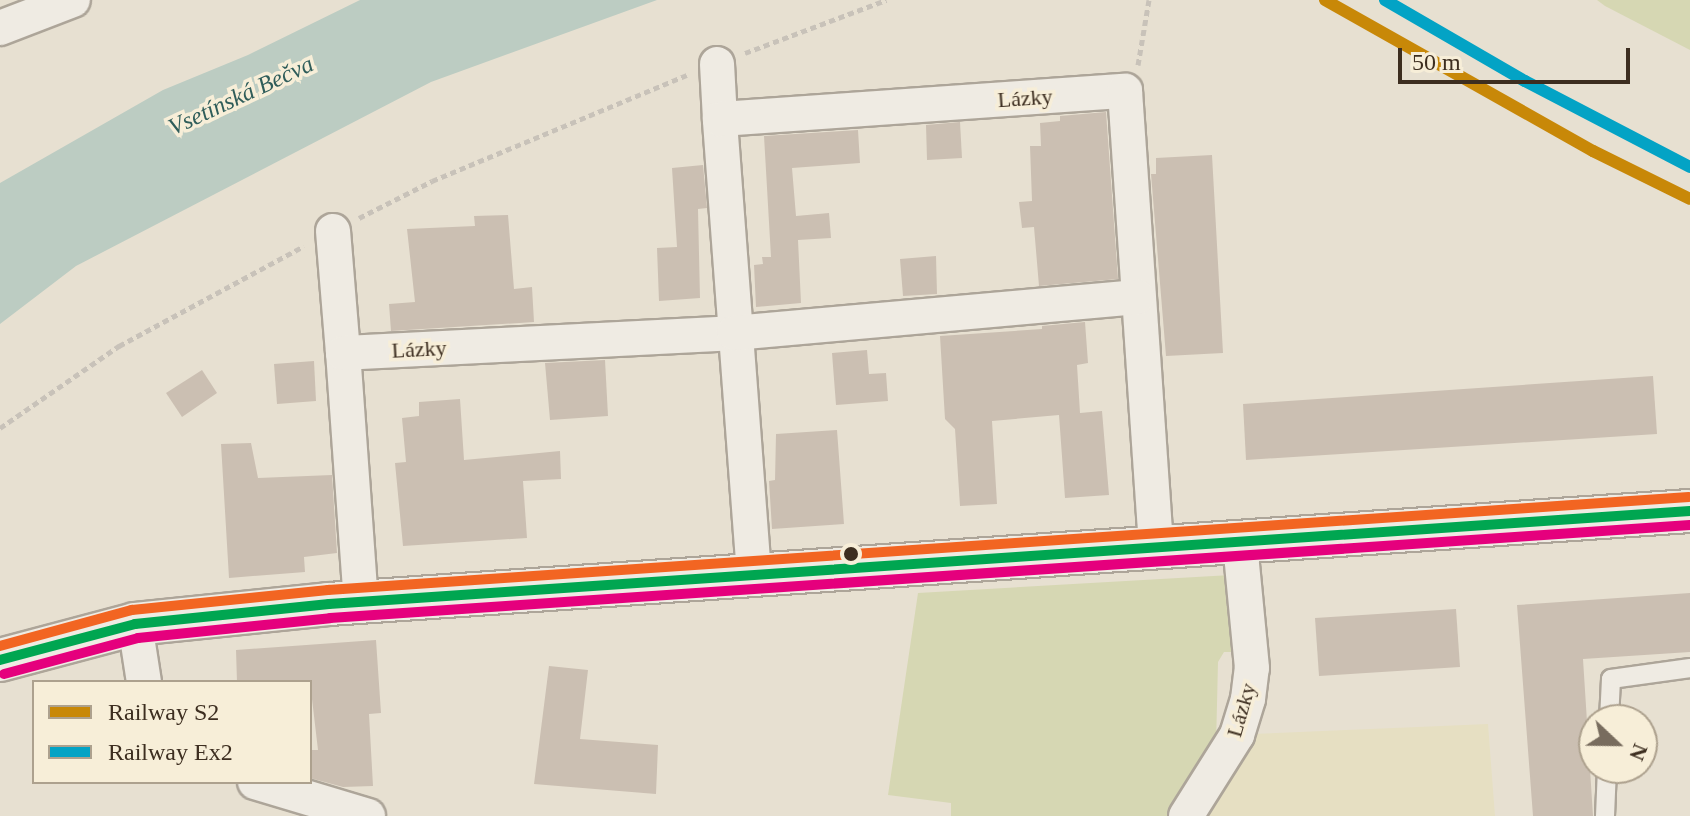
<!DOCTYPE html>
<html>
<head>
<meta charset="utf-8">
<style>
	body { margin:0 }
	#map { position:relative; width:1690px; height:816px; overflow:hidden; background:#e7e0d1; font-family:"Times New Roman",serif }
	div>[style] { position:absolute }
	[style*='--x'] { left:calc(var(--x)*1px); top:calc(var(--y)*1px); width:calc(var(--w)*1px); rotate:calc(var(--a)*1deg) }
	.farmland>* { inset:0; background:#e6dfc2 }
	.green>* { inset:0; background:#d6d7b3 }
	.water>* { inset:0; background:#bcccc2 }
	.building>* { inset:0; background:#cbbfb2 }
	.path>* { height:5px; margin-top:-2.5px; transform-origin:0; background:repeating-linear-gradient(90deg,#c8c2b9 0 6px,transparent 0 10px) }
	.roads { filter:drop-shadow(2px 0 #ada599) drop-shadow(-2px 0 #ada599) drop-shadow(0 2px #ada599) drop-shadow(0 -2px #ada599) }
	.service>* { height:18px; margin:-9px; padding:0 9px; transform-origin:9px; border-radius:9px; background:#efebe3 }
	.minor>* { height:34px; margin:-17px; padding:0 17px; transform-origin:17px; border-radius:17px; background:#efebe3 }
	.tertiary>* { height:42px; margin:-21px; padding:0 21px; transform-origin:21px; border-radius:21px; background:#efebe3 }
	.bus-1>* { height:10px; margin:-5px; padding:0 5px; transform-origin:5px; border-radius:5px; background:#00a651 }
	.bus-2>* { height:10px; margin:-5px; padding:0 5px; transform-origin:5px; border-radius:5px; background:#e5007d }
	.bus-3>* { height:10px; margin:-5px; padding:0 5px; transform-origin:5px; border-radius:5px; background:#f26522 }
	.rail-1>* { height:12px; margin:-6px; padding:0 6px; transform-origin:6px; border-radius:6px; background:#c88808 }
	.rail-2>* { height:12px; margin:-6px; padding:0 6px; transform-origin:6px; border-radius:6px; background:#03a3c5 }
	.dots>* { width:22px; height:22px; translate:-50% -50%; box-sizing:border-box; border:4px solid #f7eed8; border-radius:50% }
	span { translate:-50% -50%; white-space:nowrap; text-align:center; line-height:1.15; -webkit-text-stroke:7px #f7eed8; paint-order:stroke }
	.street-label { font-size:22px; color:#3d2e20 }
	.water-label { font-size:24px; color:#2f5d5a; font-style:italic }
	.legend { position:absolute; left:32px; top:680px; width:280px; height:104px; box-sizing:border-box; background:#f7eed8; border:2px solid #ada18e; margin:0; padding:10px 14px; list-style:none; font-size:24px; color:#3d2e20 }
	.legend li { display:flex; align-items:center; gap:16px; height:40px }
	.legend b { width:40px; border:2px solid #ada18e }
	.north { position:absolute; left:1578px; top:704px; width:80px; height:80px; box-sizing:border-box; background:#f7eed8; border:2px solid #ada18e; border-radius:50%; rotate:112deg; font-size:22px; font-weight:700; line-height:32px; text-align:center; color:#3d2e20 }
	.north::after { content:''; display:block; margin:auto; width:28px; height:36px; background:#786c5e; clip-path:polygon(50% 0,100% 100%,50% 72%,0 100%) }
	.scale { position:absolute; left:1398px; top:48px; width:232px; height:36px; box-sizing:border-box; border:4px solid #3d2e20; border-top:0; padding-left:10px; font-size:24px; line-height:28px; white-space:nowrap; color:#3d2e20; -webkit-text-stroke:6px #f7eed8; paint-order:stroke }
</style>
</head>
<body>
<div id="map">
	<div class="farmland">
		<i style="clip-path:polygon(1488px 724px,1495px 816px,1201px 816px,1252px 734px)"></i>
	</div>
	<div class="green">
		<i style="clip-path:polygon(1597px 0,1690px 0,1690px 50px,1605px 6px)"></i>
		<i style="clip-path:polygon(1231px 575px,1240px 652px,1224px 652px,1218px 662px,1216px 746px,1172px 816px,951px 816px,951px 803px,888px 795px,918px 593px)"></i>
	</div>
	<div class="water">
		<i style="clip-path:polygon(360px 0,657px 0,431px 82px,76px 266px,0 324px,0 183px,163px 90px,248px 55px)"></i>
	</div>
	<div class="building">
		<i style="clip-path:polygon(1106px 112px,1118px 279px,1039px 286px,1034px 227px,1022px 228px,1019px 202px,1032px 201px,1030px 146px,1041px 146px,1040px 123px,1060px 121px,1060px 116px)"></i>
		<i style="clip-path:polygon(960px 122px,962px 158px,927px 160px,926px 125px)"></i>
		<i style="clip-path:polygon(858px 130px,860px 163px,792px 168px,796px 216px,829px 213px,831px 238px,798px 240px,801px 303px,756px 307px,754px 265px,763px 264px,762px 257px,771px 257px,764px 136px)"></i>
		<i style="clip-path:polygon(1212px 155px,1223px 353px,1166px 356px,1151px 174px,1156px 174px,1156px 158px)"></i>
		<i style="clip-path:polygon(703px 165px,707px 208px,698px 209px,700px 298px,659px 301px,657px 248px,677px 247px,672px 168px)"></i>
		<i style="clip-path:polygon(508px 215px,514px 289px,532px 287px,534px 322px,391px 331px,389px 304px,415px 302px,407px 229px,475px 226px,474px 216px)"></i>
		<i style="clip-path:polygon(936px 256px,937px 294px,903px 296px,900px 259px)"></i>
		<i style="clip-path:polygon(1085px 322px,1088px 363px,1077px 365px,1080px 413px,1102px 411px,1109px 495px,1065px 498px,1059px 415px,992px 421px,997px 504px,960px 506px,955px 429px,945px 419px,940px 336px,1042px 329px,1042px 326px)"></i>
		<i style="clip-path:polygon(867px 350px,869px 374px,886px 373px,888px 401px,836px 405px,832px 353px)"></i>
		<i style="clip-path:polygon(605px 360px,608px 416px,550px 420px,545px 363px)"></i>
		<i style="clip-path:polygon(314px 361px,316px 401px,277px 404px,274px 364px)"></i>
		<i style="clip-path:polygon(202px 370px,217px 393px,182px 417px,166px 393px)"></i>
		<i style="clip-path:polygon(1653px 376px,1657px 434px,1246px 460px,1243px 404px)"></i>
		<i style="clip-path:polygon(460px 399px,464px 460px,560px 451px,561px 479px,523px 481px,527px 538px,403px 546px,395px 463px,406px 462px,402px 418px,419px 416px,419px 402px)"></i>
		<i style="clip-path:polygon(837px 430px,844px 524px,772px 529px,769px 481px,775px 480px,776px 434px)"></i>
		<i style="clip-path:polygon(251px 443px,258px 478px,332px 475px,337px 553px,304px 557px,305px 572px,229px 578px,221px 444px)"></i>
		<i style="clip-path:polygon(1690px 593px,1690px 652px,1583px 659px,1593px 816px,1533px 816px,1517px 605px)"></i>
		<i style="clip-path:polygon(1456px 609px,1460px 667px,1319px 676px,1315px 618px)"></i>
		<i style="clip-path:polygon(376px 640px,381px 713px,369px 714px,373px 786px,343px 787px,310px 778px,310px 750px,318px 750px,310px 682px,237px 682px,236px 650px)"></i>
		<i style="clip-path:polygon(549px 666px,588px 670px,580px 739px,658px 745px,656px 794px,534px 784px)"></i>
	</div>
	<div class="path">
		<i style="--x:745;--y:53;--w:151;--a:-20.6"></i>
		<i style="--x:1138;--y:65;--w:66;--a:-80.4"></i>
		<i style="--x:359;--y:218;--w:82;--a:-26.9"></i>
		<i style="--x:432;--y:181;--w:276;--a:-22.6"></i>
		<i style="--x:0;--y:428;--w:145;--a:-34.6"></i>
		<i style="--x:119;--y:346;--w:210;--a:-28.4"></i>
	</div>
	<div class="roads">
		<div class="service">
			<i style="--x:1609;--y:720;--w:41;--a:-87.2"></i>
			<i style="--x:1611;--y:679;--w:80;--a:-7.9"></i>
			<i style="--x:1605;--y:816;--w:48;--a:-87.6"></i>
		</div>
		<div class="minor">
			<i style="--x:0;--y:28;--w:78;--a:-21"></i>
			<i style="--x:717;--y:64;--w:55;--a:86.9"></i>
			<i style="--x:333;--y:231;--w:122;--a:85.3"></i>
			<i style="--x:754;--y:574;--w:456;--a:-94.3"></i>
			<i style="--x:720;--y:119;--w:406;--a:-4"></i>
			<i style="--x:1125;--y:91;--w:458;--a:86.1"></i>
			<i style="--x:361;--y:603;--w:251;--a:-94.1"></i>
			<i style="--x:343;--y:353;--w:392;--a:-2.9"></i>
			<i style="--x:734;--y:333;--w:405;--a:-5.1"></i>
			<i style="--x:135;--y:624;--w:59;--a:81.2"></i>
			<i style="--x:255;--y:782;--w:118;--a:16.7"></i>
			<i style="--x:1186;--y:816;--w:96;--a:-57.8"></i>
			<i style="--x:1237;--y:735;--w:38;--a:-73"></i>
			<i style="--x:1248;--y:699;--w:31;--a:-83"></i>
			<i style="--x:1252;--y:668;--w:126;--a:-95.5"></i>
		</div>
		<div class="tertiary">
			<i style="--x:0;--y:660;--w:140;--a:-14.9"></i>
			<i style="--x:135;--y:624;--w:195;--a:-5.9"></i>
			<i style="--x:329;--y:604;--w:1364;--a:-3.91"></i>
		</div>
	</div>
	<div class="bus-1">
		<i style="--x:0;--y:660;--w:140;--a:-14.9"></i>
		<i style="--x:135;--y:624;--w:195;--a:-5.9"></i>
		<i style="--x:329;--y:604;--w:1364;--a:-3.91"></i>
	</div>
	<div class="bus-2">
		<i style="--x:4;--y:674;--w:139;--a:-15"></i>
		<i style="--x:138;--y:638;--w:193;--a:-5.9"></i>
		<i style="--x:330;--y:618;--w:1363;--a:-3.91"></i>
	</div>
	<div class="bus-3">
		<i style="--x:0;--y:646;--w:137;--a:-15.3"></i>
		<i style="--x:132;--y:610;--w:197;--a:-5.8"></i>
		<i style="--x:328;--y:590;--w:1364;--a:-3.91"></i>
	</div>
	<div class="rail-1">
		<i style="--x:1325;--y:0;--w:308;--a:29.4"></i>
		<i style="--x:1593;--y:151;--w:108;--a:26.3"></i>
	</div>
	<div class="rail-2">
		<i style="--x:1385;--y:0;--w:162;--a:30.1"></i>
		<i style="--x:1525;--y:81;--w:186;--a:27.5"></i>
	</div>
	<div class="dots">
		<i style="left:851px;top:554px;background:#3d2e20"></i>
	</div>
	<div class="street-label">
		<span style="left:1025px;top:98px;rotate:-4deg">Lázky</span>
		<span style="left:419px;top:349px;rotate:-3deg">Lázky</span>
		<span style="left:1241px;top:710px;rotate:-74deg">Lázky</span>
	</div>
	<div class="water-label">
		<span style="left:241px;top:96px;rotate:-25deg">Vsetínská Bečva</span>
	</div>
	<ul class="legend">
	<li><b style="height:10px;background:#c88808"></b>Railway S2</li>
	<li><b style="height:10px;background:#03a3c5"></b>Railway Ex2</li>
	</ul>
	<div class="north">N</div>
	<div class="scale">50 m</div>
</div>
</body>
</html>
